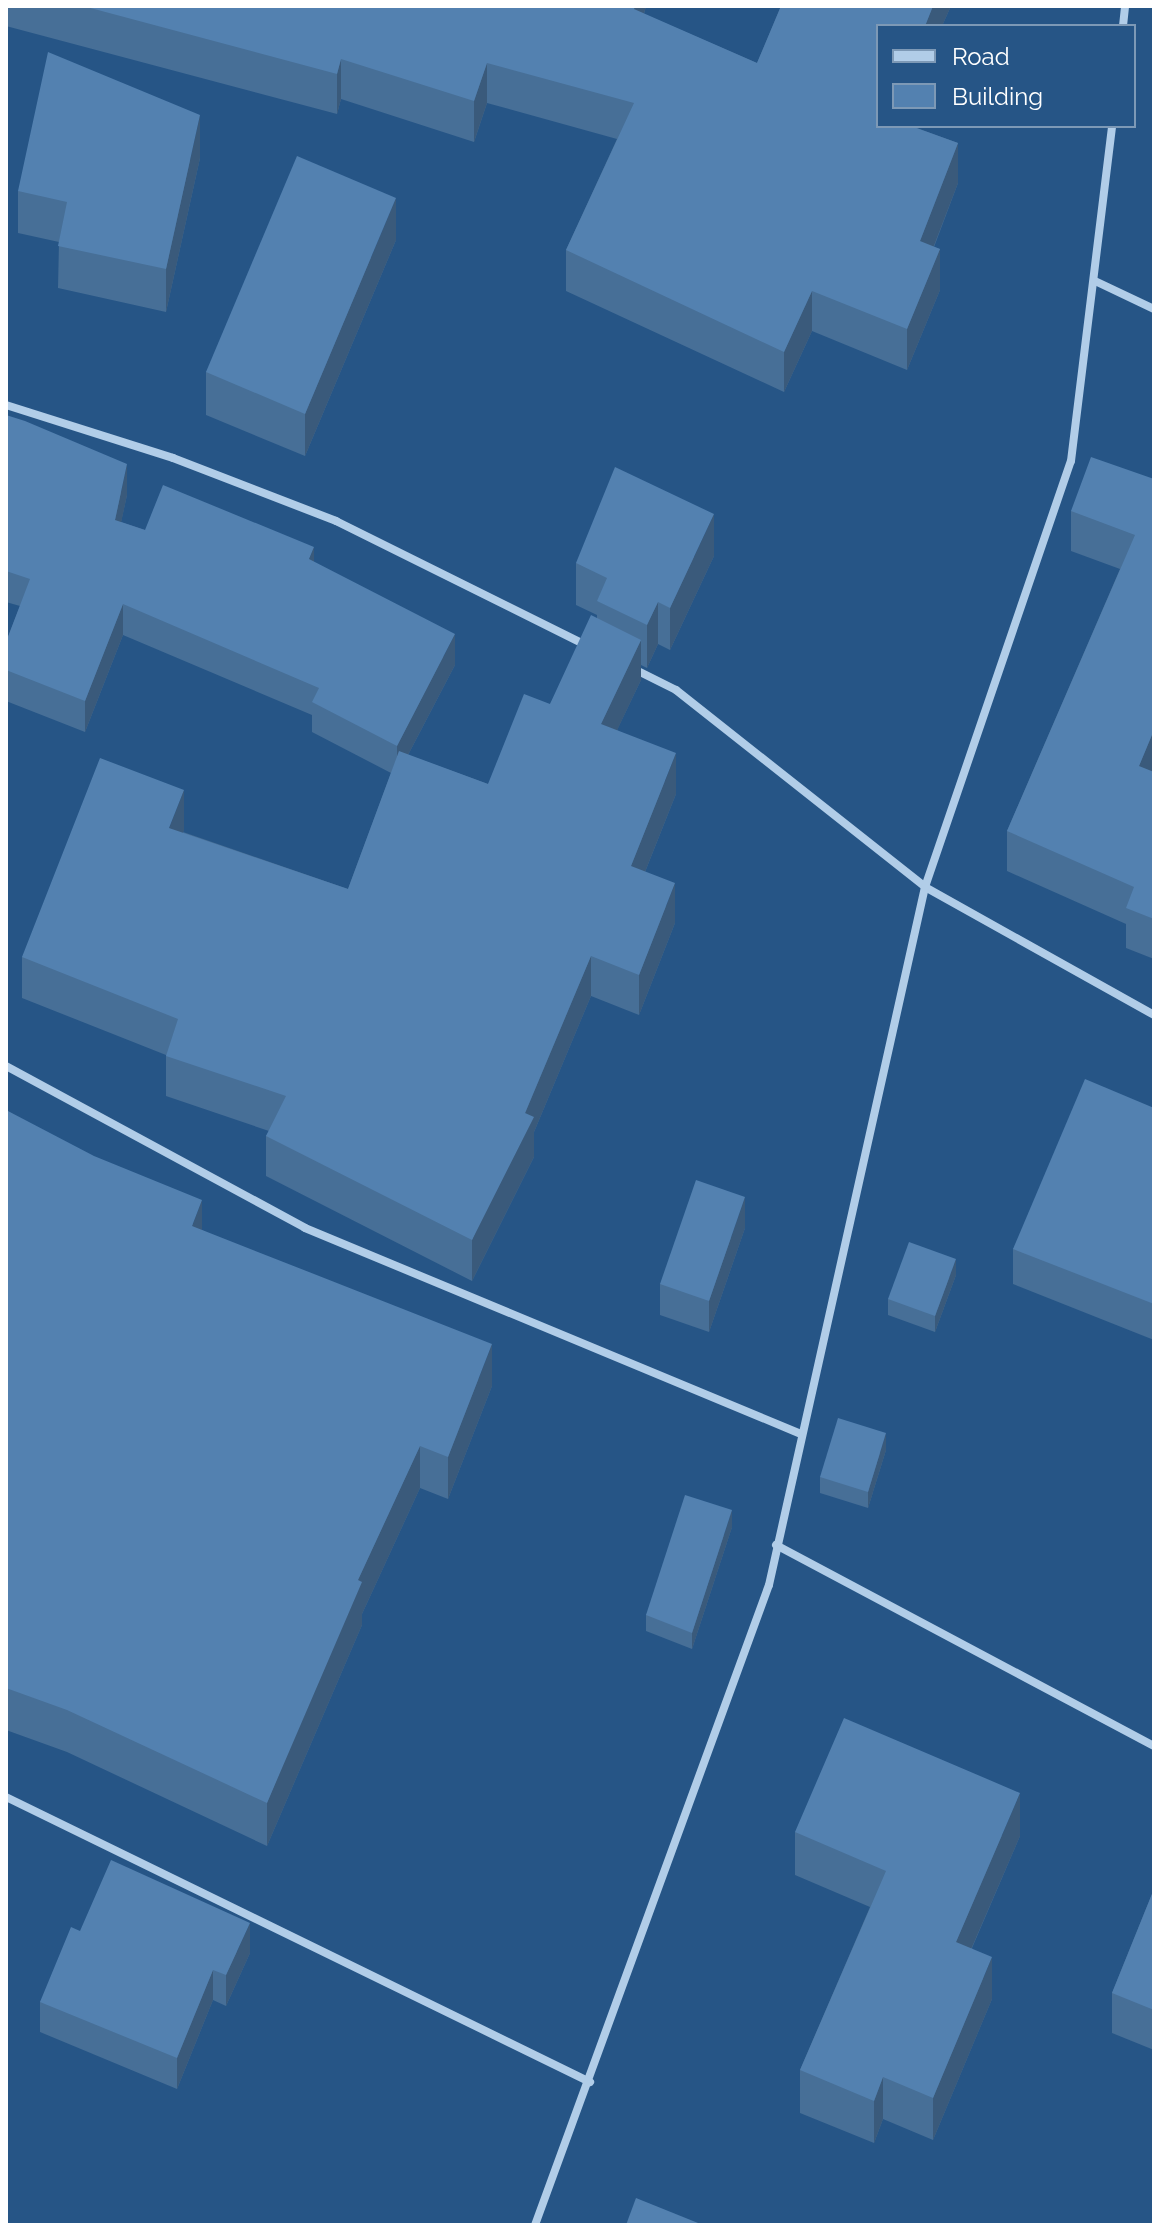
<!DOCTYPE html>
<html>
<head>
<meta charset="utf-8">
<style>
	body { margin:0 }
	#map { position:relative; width:1160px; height:2231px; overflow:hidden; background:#265586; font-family:Raleway,sans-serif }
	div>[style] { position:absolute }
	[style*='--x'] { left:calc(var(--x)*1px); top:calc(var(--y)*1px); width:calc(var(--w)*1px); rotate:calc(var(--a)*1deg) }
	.minor>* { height:8px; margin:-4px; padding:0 4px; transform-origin:4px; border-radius:4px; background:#b1cde8 }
	.wall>* { inset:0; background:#476f97 }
	.shaded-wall>* { inset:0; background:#3a5a7b }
	.building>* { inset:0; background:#5381b0 }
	span { translate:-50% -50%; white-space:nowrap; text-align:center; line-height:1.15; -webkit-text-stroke:8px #265586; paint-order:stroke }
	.frame { position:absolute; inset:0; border:8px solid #fff; pointer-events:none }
	.legend { position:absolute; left:876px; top:24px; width:260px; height:104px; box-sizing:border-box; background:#265586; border:2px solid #7d99b6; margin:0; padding:10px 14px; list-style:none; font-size:24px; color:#fff }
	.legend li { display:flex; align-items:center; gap:16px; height:40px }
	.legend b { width:40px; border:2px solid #7d99b6 }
</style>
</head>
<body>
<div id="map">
	<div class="minor">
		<i style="--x:1123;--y:26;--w:20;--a:-84"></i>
		<i style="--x:1095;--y:281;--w:65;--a:25.4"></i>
		<i style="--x:6;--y:405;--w:175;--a:17.6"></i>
		<i style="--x:173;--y:458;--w:175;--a:21.1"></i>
		<i style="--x:336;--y:521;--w:279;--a:26.4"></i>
		<i style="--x:634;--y:669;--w:47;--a:26.6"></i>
		<i style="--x:676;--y:690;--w:318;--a:38.3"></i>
		<i style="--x:925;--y:887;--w:262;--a:29.2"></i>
		<i style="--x:6;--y:1066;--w:340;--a:28.4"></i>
		<i style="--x:305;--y:1228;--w:537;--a:22.55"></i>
		<i style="--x:776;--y:1545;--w:428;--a:28"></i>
		<i style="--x:6;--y:1797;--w:650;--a:26.01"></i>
		<i style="--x:535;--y:2225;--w:681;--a:-69.92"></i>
		<i style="--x:769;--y:1585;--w:715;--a:-77.4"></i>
		<i style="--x:925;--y:887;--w:450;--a:-71.1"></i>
		<i style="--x:1071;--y:461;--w:337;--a:-83"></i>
	</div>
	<div class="wall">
		<i style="clip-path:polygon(6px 6px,646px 6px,644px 14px,757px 63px,781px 6px,951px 6px,942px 26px,878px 26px,878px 126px,911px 126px,958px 143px,958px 183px,934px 247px,940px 249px,940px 290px,907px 370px,812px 331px,784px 392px,566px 291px,566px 250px,617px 139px,487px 103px,474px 142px,341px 99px,337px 114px,6px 26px)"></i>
		<i style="clip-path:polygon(200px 158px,166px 312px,58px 288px,59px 242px,18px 233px,18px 191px)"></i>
		<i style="clip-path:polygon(396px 240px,305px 456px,206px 415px,206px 372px)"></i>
		<i style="clip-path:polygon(6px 415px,127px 495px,121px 522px,145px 530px,314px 562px,455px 665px,408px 755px,488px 784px,550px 704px,597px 618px,597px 615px,576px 605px,576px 563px,714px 556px,670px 650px,658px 644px,647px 668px,641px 665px,641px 680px,617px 730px,676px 794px,645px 872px,675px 923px,639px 1015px,591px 996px,534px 1132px,534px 1157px,472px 1281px,266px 1176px,266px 1136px,269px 1131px,166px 1096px,166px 1055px,22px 998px,22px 957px,184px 830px,183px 832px,348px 889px,391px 773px,312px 732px,312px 715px,123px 635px,85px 732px,6px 701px,6px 642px,20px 606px,6px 602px)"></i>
		<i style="clip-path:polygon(1154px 479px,1153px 771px,1154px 959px,1126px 948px,1126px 924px,1007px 871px,1007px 831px,1120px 569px,1071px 551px,1071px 511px)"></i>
		<i style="clip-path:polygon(1154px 1108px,1154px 1340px,1013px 1284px,1013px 1249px)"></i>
		<i style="clip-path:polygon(6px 1110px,202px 1230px,492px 1386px,448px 1499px,420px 1488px,362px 1614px,362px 1625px,267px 1846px,67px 1752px,6px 1730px)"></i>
		<i style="clip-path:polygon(745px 1228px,709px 1332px,660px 1315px,660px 1284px)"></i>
		<i style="clip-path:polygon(956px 1275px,935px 1332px,888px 1315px,888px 1299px)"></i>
		<i style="clip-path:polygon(886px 1450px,868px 1508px,820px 1493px,820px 1477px)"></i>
		<i style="clip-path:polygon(732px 1527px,692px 1649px,646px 1631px,646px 1615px)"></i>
		<i style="clip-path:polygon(795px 1832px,1020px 1836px,972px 1948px,992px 1999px,933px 2140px,883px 2119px,874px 2143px,800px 2113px,800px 2070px,870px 1907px,795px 1875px)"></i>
		<i style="clip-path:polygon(1154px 1889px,1154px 2050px,1112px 2033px,1112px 1993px)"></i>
		<i style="clip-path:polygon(80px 1931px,250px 1953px,226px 2006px,213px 2000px,177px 2089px,40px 2032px,40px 2002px)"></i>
	</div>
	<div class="shaded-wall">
		<i style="clip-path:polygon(635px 6px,646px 6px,634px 50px,634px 9px)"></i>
		<i style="clip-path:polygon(933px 6px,951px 6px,942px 26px,925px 26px)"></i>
		<i style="clip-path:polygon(341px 59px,341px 99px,337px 114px,337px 74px)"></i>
		<i style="clip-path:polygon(487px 63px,487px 103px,474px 142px,474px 101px)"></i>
		<i style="clip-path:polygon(200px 115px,200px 158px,166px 312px,166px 269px)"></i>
		<i style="clip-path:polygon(958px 143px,958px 183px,920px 282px,920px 241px)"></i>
		<i style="clip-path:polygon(396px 198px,396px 240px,305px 456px,305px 414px)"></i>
		<i style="clip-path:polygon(940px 249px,940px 290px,907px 370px,907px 329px)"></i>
		<i style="clip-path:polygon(812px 291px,812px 331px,784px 392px,784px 352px)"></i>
		<i style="clip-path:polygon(127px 464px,127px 495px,115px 551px,115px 520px)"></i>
		<i style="clip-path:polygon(714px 514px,714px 556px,670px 650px,670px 608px)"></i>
		<i style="clip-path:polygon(314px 547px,314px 578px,309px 559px)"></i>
		<i style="clip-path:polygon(658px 602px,658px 644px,647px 668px,647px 625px)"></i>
		<i style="clip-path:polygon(123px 604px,123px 635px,85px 732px,85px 701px)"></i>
		<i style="clip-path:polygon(455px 634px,455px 665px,397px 776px,397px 746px)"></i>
		<i style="clip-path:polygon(641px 640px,641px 680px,601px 764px,601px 724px)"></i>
		<i style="clip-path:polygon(1154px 730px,1154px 770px,1139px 805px,1139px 766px)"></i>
		<i style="clip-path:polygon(676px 753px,676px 794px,631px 907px,631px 866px)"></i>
		<i style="clip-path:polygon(184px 790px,184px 830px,169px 868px,169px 828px)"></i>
		<i style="clip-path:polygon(675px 883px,675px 923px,639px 1015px,639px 975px)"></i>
		<i style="clip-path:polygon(591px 956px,591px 996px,534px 1132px,534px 1157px,472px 1281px,472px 1240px)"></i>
		<i style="clip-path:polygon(745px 1197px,745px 1228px,709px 1332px,709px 1301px)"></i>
		<i style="clip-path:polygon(202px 1200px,202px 1242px,192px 1226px)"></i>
		<i style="clip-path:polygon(956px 1259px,956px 1275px,935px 1332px,935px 1316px)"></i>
		<i style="clip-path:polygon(492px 1344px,492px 1386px,448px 1499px,448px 1457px)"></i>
		<i style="clip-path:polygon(886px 1433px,886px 1450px,868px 1508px,868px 1492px)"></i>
		<i style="clip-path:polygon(420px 1446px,420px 1488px,362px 1614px,362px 1625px,267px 1846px,267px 1803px,358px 1580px)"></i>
		<i style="clip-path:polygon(732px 1510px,732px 1527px,692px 1649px,692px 1633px)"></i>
		<i style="clip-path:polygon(1020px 1793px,1020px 1836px,956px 1984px,956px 1942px)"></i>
		<i style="clip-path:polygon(250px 1923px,250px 1953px,226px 2006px,226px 1975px)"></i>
		<i style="clip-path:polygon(992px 1957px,992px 1999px,933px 2140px,933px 2098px)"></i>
		<i style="clip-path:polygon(213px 1970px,213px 2000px,177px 2089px,177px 2058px)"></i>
		<i style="clip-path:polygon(883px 2077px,883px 2119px,874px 2143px,874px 2101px)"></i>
	</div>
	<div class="building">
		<i style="clip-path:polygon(83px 6px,635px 6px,634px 9px,757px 63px,781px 6px,933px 6px,925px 26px,878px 26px,878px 126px,911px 126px,958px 143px,920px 241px,940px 249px,907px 329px,812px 291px,784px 352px,566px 250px,634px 103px,487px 63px,474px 101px,341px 59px,337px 74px)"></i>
		<i style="clip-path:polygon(48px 52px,200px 115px,166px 269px,58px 246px,67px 202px,18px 191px)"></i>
		<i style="clip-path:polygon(297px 156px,396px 198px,305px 414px,206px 372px)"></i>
		<i style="clip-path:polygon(6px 415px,25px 421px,127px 464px,115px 520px,145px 530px,163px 485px,314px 547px,309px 559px,455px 634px,397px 746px,312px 702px,319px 688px,123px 604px,85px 701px,6px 670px,6px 642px,30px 579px,6px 571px)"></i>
		<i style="clip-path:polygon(1091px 457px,1154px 479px,1154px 730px,1139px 766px,1154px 772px,1154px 919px,1126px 908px,1134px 887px,1007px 831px,1135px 535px,1071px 511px)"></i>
		<i style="clip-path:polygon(615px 467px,714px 514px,670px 608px,658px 602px,647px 625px,597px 601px,607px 578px,576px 563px)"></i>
		<i style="clip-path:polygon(591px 615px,641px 640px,601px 724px,676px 753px,631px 866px,675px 883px,639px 975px,591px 956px,525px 1113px,534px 1117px,472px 1240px,266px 1136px,286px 1096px,166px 1056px,178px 1019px,22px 957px,100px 758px,184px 790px,169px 828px,348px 889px,399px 751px,488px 784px,524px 694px,550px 704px)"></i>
		<i style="clip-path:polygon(1085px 1079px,1154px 1108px,1154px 1304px,1013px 1249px)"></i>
		<i style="clip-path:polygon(6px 1110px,94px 1156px,202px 1200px,192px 1226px,492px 1344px,448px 1457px,420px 1446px,358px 1580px,362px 1582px,267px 1803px,67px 1710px,6px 1688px)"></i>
		<i style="clip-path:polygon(696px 1180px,745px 1197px,709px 1301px,660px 1284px)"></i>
		<i style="clip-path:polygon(909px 1242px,956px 1259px,935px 1316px,888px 1299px)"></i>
		<i style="clip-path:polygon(838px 1418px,886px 1433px,868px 1492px,820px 1477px)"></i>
		<i style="clip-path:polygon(685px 1495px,732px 1510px,692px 1633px,646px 1615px)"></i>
		<i style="clip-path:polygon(844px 1718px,1020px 1793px,956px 1942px,992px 1957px,933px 2098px,883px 2077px,874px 2101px,800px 2070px,886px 1871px,795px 1832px)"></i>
		<i style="clip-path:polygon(111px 1860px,250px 1923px,226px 1975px,213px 1970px,177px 2058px,40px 2002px,71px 1927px,80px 1931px)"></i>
		<i style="clip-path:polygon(1154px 1889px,1154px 2010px,1112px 1993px)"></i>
		<i style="clip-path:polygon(636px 2198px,703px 2225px,626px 2225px)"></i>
	</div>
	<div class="frame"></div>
	<ul class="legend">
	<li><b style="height:10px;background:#b1cde8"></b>Road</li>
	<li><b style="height:22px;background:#5381b0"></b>Building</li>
	</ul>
</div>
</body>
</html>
